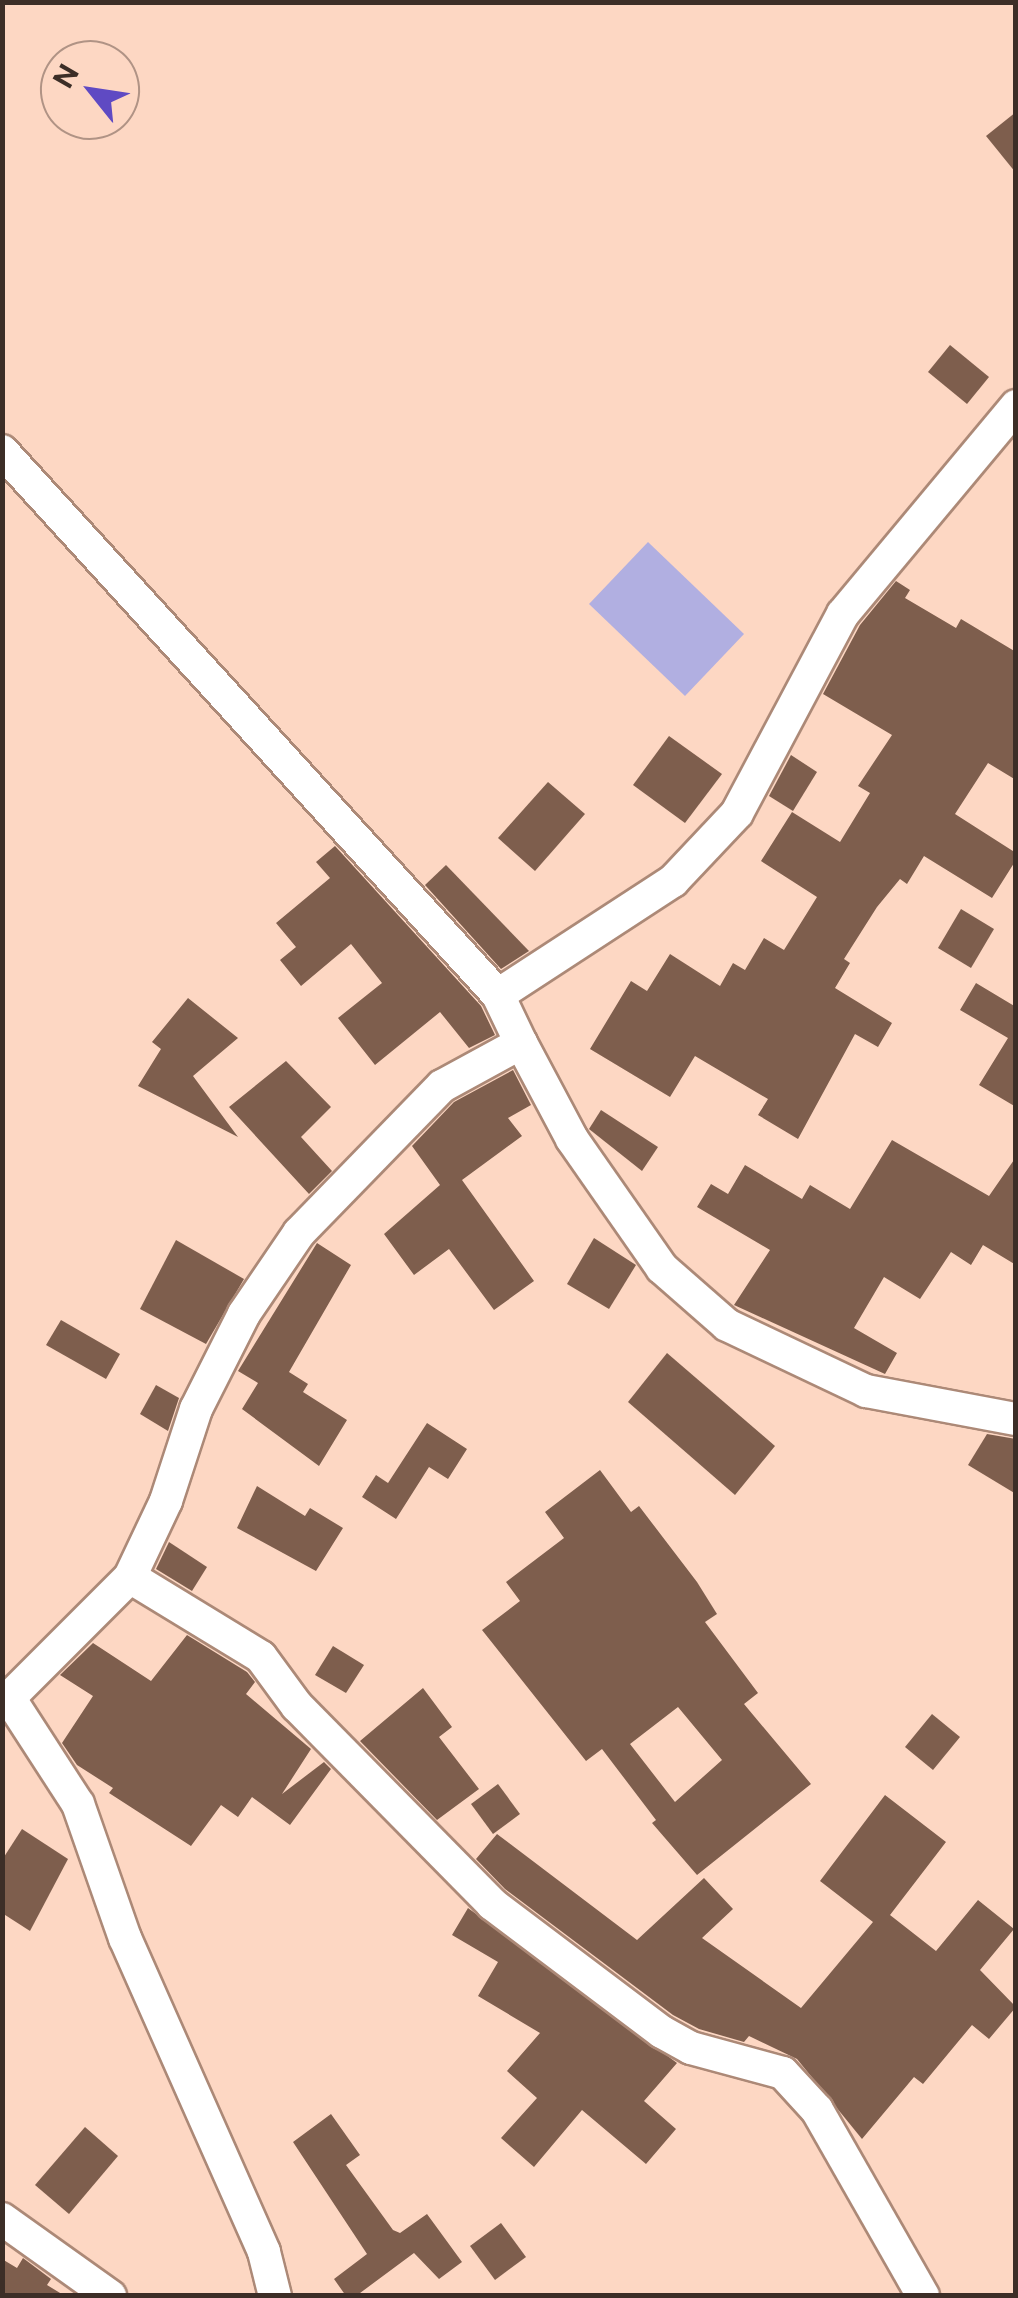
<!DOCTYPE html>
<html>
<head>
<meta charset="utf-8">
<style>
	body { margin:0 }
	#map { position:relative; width:1018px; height:2298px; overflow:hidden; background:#fdd7c3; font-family:"Public Sans",sans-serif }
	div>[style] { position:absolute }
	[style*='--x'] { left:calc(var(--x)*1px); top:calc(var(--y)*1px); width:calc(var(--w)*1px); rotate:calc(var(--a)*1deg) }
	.water>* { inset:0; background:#b1afe1 }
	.building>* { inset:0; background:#7e5e4d }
	.roads { filter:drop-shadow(2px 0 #ac8977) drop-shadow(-2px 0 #ac8977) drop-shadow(0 2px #ac8977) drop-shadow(0 -2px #ac8977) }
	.street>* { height:32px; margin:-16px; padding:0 16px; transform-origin:16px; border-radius:16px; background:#fff }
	span { translate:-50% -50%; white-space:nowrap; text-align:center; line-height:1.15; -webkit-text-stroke:10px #fdd7c3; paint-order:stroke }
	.frame { position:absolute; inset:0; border:5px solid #3c2e27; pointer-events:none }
	.north { position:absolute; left:40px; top:40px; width:100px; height:100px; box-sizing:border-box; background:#fdd7c3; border:2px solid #b09385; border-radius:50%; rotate:300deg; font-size:28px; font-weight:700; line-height:40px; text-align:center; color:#3c2e27 }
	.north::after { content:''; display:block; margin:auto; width:35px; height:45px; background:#5f4ac3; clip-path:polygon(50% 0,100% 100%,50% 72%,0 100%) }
</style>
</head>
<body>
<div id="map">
	<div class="water">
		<i style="clip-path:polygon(648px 542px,744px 634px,685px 696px,589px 604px)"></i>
	</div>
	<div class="building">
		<i style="clip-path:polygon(1016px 112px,1016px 173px,986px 136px)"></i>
		<i style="clip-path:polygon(950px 345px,989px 377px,967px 404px,928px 372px)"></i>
		<i style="clip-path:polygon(896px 581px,910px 590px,905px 598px,956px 628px,961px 619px,1016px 652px,1016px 780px,988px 763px,955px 814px,1016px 853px,1016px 860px,992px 898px,924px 856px,907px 884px,900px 879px,877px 907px,844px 959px,850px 963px,835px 988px,892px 1023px,878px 1047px,855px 1034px,798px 1139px,758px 1115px,768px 1099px,695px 1056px,670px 1097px,590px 1049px,631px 981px,647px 991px,670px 954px,720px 986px,733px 963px,745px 970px,764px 938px,784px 950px,817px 897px,761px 861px,792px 812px,840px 842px,870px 793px,858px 786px,892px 735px,823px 694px,860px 625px)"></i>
		<i style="clip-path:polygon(669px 736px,722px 774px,685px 823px,633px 785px)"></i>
		<i style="clip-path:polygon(791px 755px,817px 772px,793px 811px,769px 796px)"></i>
		<i style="clip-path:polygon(548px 782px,585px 814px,535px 871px,498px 838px)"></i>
		<i style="clip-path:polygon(335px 846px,481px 1006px,495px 1035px,469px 1048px,440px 1012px,375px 1065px,338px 1018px,382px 983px,351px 944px,301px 986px,280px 960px,296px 947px,276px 923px,330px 878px,316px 862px)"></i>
		<i style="clip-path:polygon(446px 865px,529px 951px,501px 969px,425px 885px)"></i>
		<i style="clip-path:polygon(961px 909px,994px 929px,971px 968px,938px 948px)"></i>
		<i style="clip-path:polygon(976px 983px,1016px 1007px,1016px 1107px,979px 1085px,1008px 1038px,960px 1010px)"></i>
		<i style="clip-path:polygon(188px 998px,238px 1038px,193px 1076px,238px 1137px,138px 1086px,161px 1049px,152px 1042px)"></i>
		<i style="clip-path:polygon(286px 1061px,331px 1107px,301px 1137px,332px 1171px,309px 1194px,229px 1107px)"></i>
		<i style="clip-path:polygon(513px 1070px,531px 1105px,508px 1118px,522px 1136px,462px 1180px,534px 1281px,494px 1310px,449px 1249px,414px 1275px,384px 1234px,440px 1185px,412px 1146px,454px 1102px)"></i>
		<i style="clip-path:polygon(601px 1110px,658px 1147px,642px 1171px,589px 1129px)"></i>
		<i style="clip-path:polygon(892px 1140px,989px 1196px,1016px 1157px,1016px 1265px,983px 1245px,971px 1265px,951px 1252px,920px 1299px,884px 1277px,854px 1328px,897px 1353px,885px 1374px,734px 1305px,770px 1250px,697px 1207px,711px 1184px,728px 1194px,745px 1165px,802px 1199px,810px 1185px,850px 1209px)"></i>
		<i style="clip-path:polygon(594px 1238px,636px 1265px,609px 1309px,567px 1284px)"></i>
		<i style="clip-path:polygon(176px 1240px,244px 1279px,206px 1344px,140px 1309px)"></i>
		<i style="clip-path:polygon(317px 1243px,351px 1265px,289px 1372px,308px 1384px,303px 1392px,347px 1420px,319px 1466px,242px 1409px,258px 1383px,238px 1371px)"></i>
		<i style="clip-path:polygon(61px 1320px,120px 1354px,106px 1379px,46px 1345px)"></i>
		<i style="clip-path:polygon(667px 1353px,775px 1446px,735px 1495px,628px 1402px)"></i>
		<i style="clip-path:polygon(156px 1385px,179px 1398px,168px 1431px,140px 1414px)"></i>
		<i style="clip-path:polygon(427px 1423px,467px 1449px,448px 1479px,429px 1467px,396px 1519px,362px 1497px,376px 1475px,388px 1483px)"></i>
		<i style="clip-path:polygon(987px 1434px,1016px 1439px,1016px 1494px,968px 1465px)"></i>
		<i style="clip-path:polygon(evenodd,600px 1470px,631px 1512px,639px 1506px,697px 1582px,717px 1614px,705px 1622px,758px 1693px,744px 1704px,811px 1784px,697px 1875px,652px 1823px,656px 1820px,602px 1749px,586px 1761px,482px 1630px,520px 1601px,506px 1582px,564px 1538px,545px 1512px,600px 1470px,678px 1707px,722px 1760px,675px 1802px,630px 1744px,678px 1707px)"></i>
		<i style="clip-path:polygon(257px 1486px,305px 1516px,310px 1508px,343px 1528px,316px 1571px,237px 1528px)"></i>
		<i style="clip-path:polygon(169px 1542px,207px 1567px,192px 1591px,156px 1569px)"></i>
		<i style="clip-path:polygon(187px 1635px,247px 1672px,255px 1682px,246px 1694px,311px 1749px,282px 1794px,324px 1762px,331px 1769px,290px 1825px,252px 1797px,238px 1817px,221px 1805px,191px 1846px,109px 1793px,113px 1788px,77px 1765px,62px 1743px,93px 1696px,60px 1675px,93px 1643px,151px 1681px)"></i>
		<i style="clip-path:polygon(333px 1646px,364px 1665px,346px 1693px,315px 1675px)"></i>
		<i style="clip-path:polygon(423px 1688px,452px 1727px,439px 1737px,479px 1789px,437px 1820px,360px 1741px)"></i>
		<i style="clip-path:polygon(932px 1714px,960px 1737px,933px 1770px,905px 1747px)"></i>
		<i style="clip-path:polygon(498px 1784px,520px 1814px,493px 1834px,471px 1804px)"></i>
		<i style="clip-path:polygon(885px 1795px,946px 1842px,890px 1915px,936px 1951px,978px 1900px,1014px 1929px,980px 1970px,1016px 2007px,989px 2039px,972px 2025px,923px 2084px,914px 2077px,862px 2139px,797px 2059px,749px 2036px,744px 2042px,699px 2029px,673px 2015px,505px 1889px,476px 1859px,497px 1834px,637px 1940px,704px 1878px,733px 1909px,702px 1938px,801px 2008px,873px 1922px,820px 1881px)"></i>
		<i style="clip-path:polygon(22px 1829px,68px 1859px,30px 1931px,2px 1913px,2px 1860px)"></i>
		<i style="clip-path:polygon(468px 1908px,677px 2063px,644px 2101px,676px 2129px,646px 2164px,582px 2110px,534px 2167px,501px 2138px,537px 2098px,507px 2071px,540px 2033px,478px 1996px,498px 1962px,452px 1935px)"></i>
		<i style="clip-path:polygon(331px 2114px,360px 2155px,346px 2165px,393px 2230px,400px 2233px,427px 2214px,462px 2262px,439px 2279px,414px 2253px,356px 2296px,346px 2296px,334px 2279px,367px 2254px,293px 2142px)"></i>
		<i style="clip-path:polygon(85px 2127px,118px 2156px,69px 2214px,35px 2185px)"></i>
		<i style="clip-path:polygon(501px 2223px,526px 2257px,495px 2280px,470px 2246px)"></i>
		<i style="clip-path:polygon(23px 2258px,51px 2279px,47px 2285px,65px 2296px,2px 2296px,2px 2259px,17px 2268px)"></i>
	</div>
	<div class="roads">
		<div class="street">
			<i style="--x:2;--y:451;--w:736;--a:47.64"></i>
			<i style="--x:498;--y:995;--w:53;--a:64.4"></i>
			<i style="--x:521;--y:1043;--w:90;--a:151.4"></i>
			<i style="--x:442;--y:1086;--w:205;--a:134.2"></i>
			<i style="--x:299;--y:1233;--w:98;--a:124.2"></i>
			<i style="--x:244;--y:1314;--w:106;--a:116.8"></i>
			<i style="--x:196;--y:1409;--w:97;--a:108.1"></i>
			<i style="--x:166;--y:1501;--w:84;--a:115.3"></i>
			<i style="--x:130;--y:1577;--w:181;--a:135"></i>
			<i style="--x:498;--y:995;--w:209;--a:-33.1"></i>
			<i style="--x:673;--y:881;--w:93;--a:-46.7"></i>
			<i style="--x:737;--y:813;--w:225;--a:-62"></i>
			<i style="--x:843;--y:614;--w:271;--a:-50.2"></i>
			<i style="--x:521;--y:1043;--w:109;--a:62"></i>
			<i style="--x:572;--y:1139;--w:157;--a:55.1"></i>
			<i style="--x:662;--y:1268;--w:86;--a:41.2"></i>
			<i style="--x:727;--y:1325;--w:154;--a:25.4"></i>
			<i style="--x:866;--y:1391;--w:153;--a:10.6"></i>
			<i style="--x:130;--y:1577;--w:153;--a:31.4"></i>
			<i style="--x:261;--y:1657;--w:61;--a:53.7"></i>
			<i style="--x:297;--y:1706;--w:278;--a:45.4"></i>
			<i style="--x:492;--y:1904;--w:213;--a:37"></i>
			<i style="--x:662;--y:2032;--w:33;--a:29"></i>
			<i style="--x:691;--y:2048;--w:95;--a:15.2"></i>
			<i style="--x:783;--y:2073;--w:50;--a:47.4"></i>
			<i style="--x:817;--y:2110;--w:214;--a:60.3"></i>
			<i style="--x:10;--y:1699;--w:125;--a:57.1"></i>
			<i style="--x:78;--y:1804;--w:142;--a:70.7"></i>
			<i style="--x:125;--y:1938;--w:343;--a:66.1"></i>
			<i style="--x:264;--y:2252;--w:45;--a:76"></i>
			<i style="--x:2;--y:2219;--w:133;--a:35.5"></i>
		</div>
	</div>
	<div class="frame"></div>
	<div class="north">N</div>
</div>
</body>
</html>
